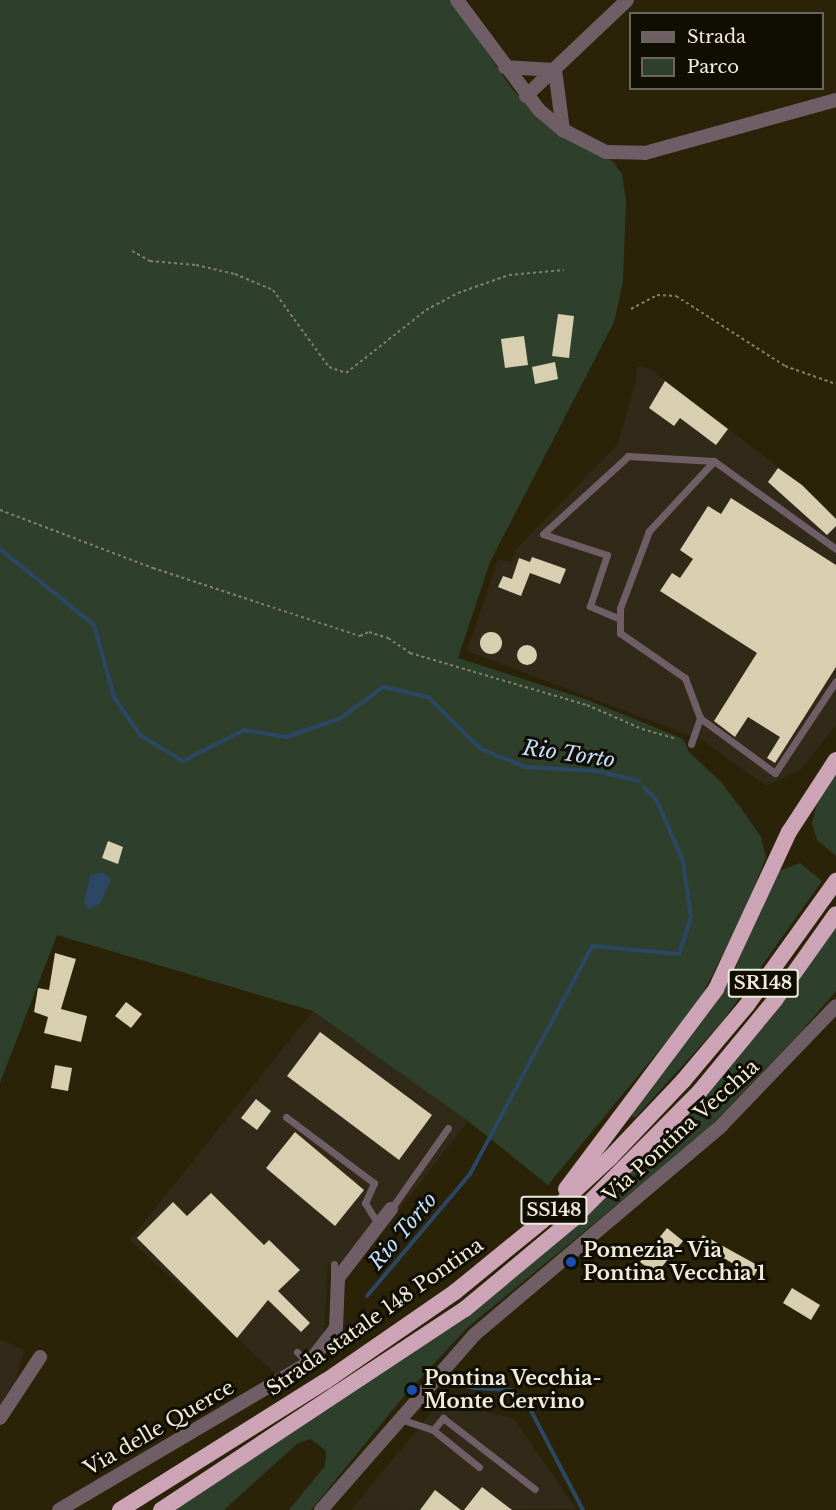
<!DOCTYPE html>
<html>
<head>
<meta charset="utf-8">
<style>
	body { margin:0 }
	#map { position:relative; width:836px; height:1510px; overflow:hidden; background:#2a2307; font-family:"Libre Baskerville",serif }
	div>[style] { position:absolute }
	[style*='--x'] { left:calc(var(--x)*1px); top:calc(var(--y)*1px); width:calc(var(--w)*1px); rotate:calc(var(--a)*1deg) }
	.industrial>* { inset:0; background:#322a19 }
	.green>* { inset:0; background:#2e402c }
	.water>* { inset:0; background:#2b4763 }
	.stream>* { height:4px; margin:-2px; padding:0 2px; transform-origin:2px; border-radius:2px; background:#2b4763 }
	.building>* { inset:0; background:#d7cfaf }
	.round { border-radius:50% }
	.path>* { height:2px; margin-top:-1px; transform-origin:0; background:repeating-linear-gradient(90deg,#837d66 0 3px,transparent 0 6px) }
	.service>* { height:7px; margin:-3.5px; padding:0 3.5px; transform-origin:3.5px; border-radius:3.5px; background:#705e66 }
	.minor>* { height:14px; margin:-7px; padding:0 7px; transform-origin:7px; border-radius:7px; background:#705e66 }
	.trunk>* { height:16px; margin:-8px; padding:0 8px; transform-origin:8px; border-radius:8px; background:#cca4b6 }
	.dots>* { width:16px; height:16px; translate:-50% -50%; box-sizing:border-box; border:3px solid #100d03; border-radius:50% }
	span { translate:-50% -50%; white-space:nowrap; text-align:center; line-height:1.15; -webkit-text-stroke:6px #100d03; paint-order:stroke }
	.shield-label span { padding:2px 4px; background:#100d03; border:2px solid; border-radius:4px; -webkit-text-stroke-width:0 }
	.shield-label { font-size:18px; color:#f0ecdc; font-weight:700 }
	.street-label { font-size:20px; color:#f0ecdc }
	.poi-label { font-size:20px; color:#f0ecdc; font-weight:700 }
	.left { translate:0 -50%; text-align:left }
	.water-label { font-size:21px; color:#c1dffe; font-style:italic }
	.legend { position:absolute; left:629px; top:12px; width:195px; height:78px; box-sizing:border-box; background:#100d03; border:2px solid #6a665a; margin:0; padding:8px 10px; list-style:none; font-size:18px; color:#f0ecdc }
	.legend li { display:flex; align-items:center; gap:12px; height:30px }
	.legend b { width:30px; border:2px solid #6a665a }
</style>
</head>
<body>
<div id="map">
	<div class="industrial">
		<i style="clip-path:polygon(636px 366px,650px 369px,802px 485px,836px 517px,836px 725px,800px 770px,766px 786px,702px 740px,467px 651px,498px 559px,511px 562px,516px 549px,618px 444px,637px 375px)"></i>
		<i style="clip-path:polygon(313px 1011px,468px 1121px,397px 1213px,386px 1205px,340px 1263px,328px 1264px,324px 1334px,312px 1352px,277px 1375px,130px 1240px)"></i>
		<i style="clip-path:polygon(0 1339px,24px 1350px,15px 1382px,0 1404px)"></i>
		<i style="clip-path:polygon(440px 1402px,514px 1418px,576px 1509px,351px 1510px)"></i>
	</div>
	<div class="green">
		<i style="clip-path:polygon(0 0,451px 0,513px 90px,553px 130px,612px 161px,622px 174px,626px 201px,623px 282px,614px 322px,490px 562px,458px 658px,588px 700px,683px 739px,689px 752px,721px 782px,741px 808px,761px 837px,766px 857px,743px 915px,698px 1003px,548px 1185px,468px 1121px,313px 1011px,57px 935px,0 1083px)"></i>
		<i style="clip-path:polygon(836px 773px,836px 856px,817px 840px,812px 824px,817px 803px)"></i>
		<i style="clip-path:polygon(800px 863px,822px 881px,722px 1022px,635px 1118px,628px 1113px,730px 981px,776px 872px)"></i>
		<i style="clip-path:polygon(836px 926px,836px 991px,799px 1034px,705px 1132px,467px 1328px,404px 1396px,311px 1510px,289px 1510px,325px 1466px,326px 1451px,311px 1439px,298px 1443px,224px 1510px,167px 1510px,562px 1234px)"></i>
	</div>
	<div class="water">
		<i style="clip-path:polygon(102px 872px,111px 879px,100px 904px,88px 909px,84px 902px,90px 876px)"></i>
	</div>
	<div class="stream">
		<i style="--x:0;--y:549;--w:121;--a:39"></i>
		<i style="--x:94;--y:625;--w:75;--a:74.5"></i>
		<i style="--x:114;--y:697;--w:46;--a:55.6"></i>
		<i style="--x:140;--y:735;--w:50;--a:31.2"></i>
		<i style="--x:183;--y:761;--w:68;--a:-26.9"></i>
		<i style="--x:244;--y:730;--w:43;--a:9.5"></i>
		<i style="--x:286;--y:737;--w:56;--a:-18.8"></i>
		<i style="--x:339;--y:719;--w:54;--a:-36"></i>
		<i style="--x:383;--y:687;--w:46;--a:12.5"></i>
		<i style="--x:428;--y:697;--w:74;--a:44.5"></i>
		<i style="--x:481;--y:749;--w:48;--a:22.2"></i>
		<i style="--x:525;--y:767;--w:72;--a:3.2"></i>
		<i style="--x:597;--y:771;--w:43;--a:13.4"></i>
		<i style="--x:367;--y:1296;--w:160;--a:-49.8"></i>
		<i style="--x:470;--y:1174;--w:259;--a:-61.8"></i>
		<i style="--x:592;--y:946;--w:87;--a:5.3"></i>
		<i style="--x:679;--y:954;--w:38;--a:-72"></i>
		<i style="--x:691;--y:918;--w:58;--a:-98"></i>
		<i style="--x:683;--y:861;--w:65;--a:-113.4"></i>
		<i style="--x:657;--y:801;--w:18;--a:-133"></i>
		<i style="--x:441;--y:1381;--w:34;--a:12"></i>
		<i style="--x:474;--y:1388;--w:37;--a:3"></i>
		<i style="--x:511;--y:1390;--w:23;--a:41"></i>
		<i style="--x:528;--y:1405;--w:119;--a:62.4"></i>
	</div>
	<div class="building">
		<i style="clip-path:polygon(558px 314px,574px 316px,569px 358px,552px 356px)"></i>
		<i style="clip-path:polygon(524px 336px,528px 365px,505px 368px,501px 339px)"></i>
		<i style="clip-path:polygon(555px 362px,558px 379px,535px 384px,532px 367px)"></i>
		<i style="clip-path:polygon(665px 381px,728px 429px,716px 445px,680px 418px,674px 426px,649px 408px)"></i>
		<i style="clip-path:polygon(778px 468px,802px 485px,836px 519px,836px 526px,827px 535px,768px 482px)"></i>
		<i style="clip-path:polygon(731px 498px,836px 565px,836px 667px,775px 763px,767px 758px,780px 737px,748px 717px,735px 737px,714px 721px,757px 653px,660px 591px,672px 573px,680px 578px,693px 559px,680px 550px,708px 506px,721px 514px)"></i>
		<i style="clip-path:polygon(532px 557px,566px 569px,560px 584px,530px 573px,521px 596px,498px 587px,503px 576px,512px 579px,519px 558px,530px 562px)"></i>
		<i class="round" style="left:480px;top:632px;width:22px;height:22px"></i>
		<i class="round" style="left:517px;top:645px;width:20px;height:20px"></i>
		<i style="clip-path:polygon(108px 841px,123px 847px,118px 864px,102px 858px)"></i>
		<i style="clip-path:polygon(55px 953px,76px 959px,61px 1009px,87px 1016px,81px 1042px,44px 1033px,48px 1017px,34px 1012px,38px 988px,49px 990px)"></i>
		<i style="clip-path:polygon(126px 1002px,142px 1014px,131px 1028px,115px 1016px)"></i>
		<i style="clip-path:polygon(320px 1032px,432px 1115px,399px 1160px,287px 1076px)"></i>
		<i style="clip-path:polygon(55px 1065px,72px 1068px,68px 1091px,51px 1088px)"></i>
		<i style="clip-path:polygon(256px 1099px,271px 1111px,257px 1130px,241px 1118px)"></i>
		<i style="clip-path:polygon(295px 1132px,364px 1190px,335px 1226px,266px 1168px)"></i>
		<i style="clip-path:polygon(211px 1193px,264px 1245px,269px 1240px,300px 1270px,278px 1291px,310px 1323px,301px 1332px,268px 1300px,237px 1338px,137px 1238px,173px 1202px,187px 1216px)"></i>
		<i style="clip-path:polygon(667px 1228px,683px 1241px,656px 1274px,640px 1262px)"></i>
		<i style="clip-path:polygon(703px 1235px,759px 1266px,754px 1276px,698px 1243px)"></i>
		<i style="clip-path:polygon(792px 1288px,820px 1305px,811px 1320px,783px 1303px)"></i>
		<i style="clip-path:polygon(482px 1487px,512px 1510px,464px 1510px)"></i>
		<i style="clip-path:polygon(435px 1490px,461px 1510px,420px 1510px)"></i>
	</div>
	<div class="path">
		<i style="--x:132;--y:251;--w:21;--a:29"></i>
		<i style="--x:150;--y:261;--w:46;--a:5"></i>
		<i style="--x:196;--y:265;--w:40;--a:13"></i>
		<i style="--x:235;--y:274;--w:41;--a:22.8"></i>
		<i style="--x:273;--y:290;--w:95;--a:54"></i>
		<i style="--x:329;--y:367;--w:18;--a:19"></i>
		<i style="--x:346;--y:373;--w:102;--a:-38.2"></i>
		<i style="--x:426;--y:310;--w:36;--a:-28"></i>
		<i style="--x:458;--y:293;--w:54;--a:-19.4"></i>
		<i style="--x:509;--y:275;--w:55;--a:-5.2"></i>
		<i style="--x:631;--y:309;--w:30;--a:-28"></i>
		<i style="--x:657;--y:295;--w:19;--a:3"></i>
		<i style="--x:676;--y:296;--w:130;--a:32.7"></i>
		<i style="--x:785;--y:366;--w:54;--a:19.4"></i>
		<i style="--x:0;--y:510;--w:164;--a:20.8"></i>
		<i style="--x:153;--y:568;--w:218;--a:18.2"></i>
		<i style="--x:360;--y:636;--w:10;--a:-24"></i>
		<i style="--x:369;--y:632;--w:20;--a:18"></i>
		<i style="--x:388;--y:638;--w:27;--a:34"></i>
		<i style="--x:410;--y:653;--w:184;--a:16.4"></i>
		<i style="--x:587;--y:705;--w:60;--a:23.6"></i>
		<i style="--x:642;--y:729;--w:35;--a:16"></i>
	</div>
	<div class="service">
		<i style="--x:836;--y:549;--w:150;--a:-144.2"></i>
		<i style="--x:714;--y:461;--w:96;--a:132.9"></i>
		<i style="--x:649;--y:531;--w:82;--a:110.6"></i>
		<i style="--x:620;--y:608;--w:25;--a:90"></i>
		<i style="--x:620;--y:633;--w:79;--a:34.7"></i>
		<i style="--x:685;--y:678;--w:43;--a:69.4"></i>
		<i style="--x:700;--y:718;--w:93;--a:36.3"></i>
		<i style="--x:775;--y:773;--w:110;--a:-56.5"></i>
		<i style="--x:620;--y:619;--w:33;--a:-157"></i>
		<i style="--x:590;--y:606;--w:54;--a:-71.6"></i>
		<i style="--x:607;--y:555;--w:67;--a:-161.8"></i>
		<i style="--x:543;--y:534;--w:115;--a:-42.5"></i>
		<i style="--x:628;--y:456;--w:86;--a:3.3"></i>
		<i style="--x:691;--y:744;--w:28;--a:-71"></i>
		<i style="--x:286;--y:1117;--w:110;--a:36.9"></i>
		<i style="--x:374;--y:1183;--w:22;--a:114"></i>
		<i style="--x:365;--y:1203;--w:25;--a:58"></i>
		<i style="--x:391;--y:1209;--w:99;--a:-54.9"></i>
		<i style="--x:334;--y:1277;--w:13;--a:-90"></i>
		<i style="--x:297;--y:1352;--w:16;--a:43"></i>
		<i style="--x:400;--y:1419;--w:35;--a:18"></i>
		<i style="--x:433;--y:1430;--w:59;--a:38.8"></i>
		<i style="--x:433;--y:1430;--w:16;--a:-50"></i>
		<i style="--x:443;--y:1418;--w:116;--a:37.7"></i>
	</div>
	<div class="minor">
		<i style="--x:457;--y:0;--w:137;--a:53.3"></i>
		<i style="--x:539;--y:110;--w:31;--a:40"></i>
		<i style="--x:563;--y:130;--w:48;--a:27.1"></i>
		<i style="--x:606;--y:152;--w:39;--a:1"></i>
		<i style="--x:645;--y:153;--w:198;--a:-15.5"></i>
		<i style="--x:505;--y:67;--w:50;--a:3.4"></i>
		<i style="--x:555;--y:70;--w:61;--a:82.4"></i>
		<i style="--x:526;--y:96;--w:139;--a:-43.5"></i>
		<i style="--x:0;--y:1418;--w:73;--a:-56.7"></i>
		<i style="--x:59;--y:1510;--w:290;--a:-30.5"></i>
		<i style="--x:309;--y:1363;--w:44;--a:-52.4"></i>
		<i style="--x:336;--y:1328;--w:50;--a:-87.7"></i>
		<i style="--x:338;--y:1278;--w:87;--a:-52.5"></i>
		<i style="--x:321;--y:1510;--w:232;--a:-48.8"></i>
		<i style="--x:474;--y:1335;--w:324;--a:-40.2"></i>
		<i style="--x:721;--y:1126;--w:166;--a:-46.2"></i>
	</div>
	<div class="trunk">
		<i style="--x:566;--y:1189;--w:250;--a:-53.1"></i>
		<i style="--x:716;--y:989;--w:173;--a:-65.1"></i>
		<i style="--x:789;--y:832;--w:86;--a:-56.9"></i>
		<i style="--x:120;--y:1510;--w:243;--a:-32.1"></i>
		<i style="--x:326;--y:1381;--w:157;--a:-34.6"></i>
		<i style="--x:455;--y:1292;--w:112;--a:-39.2"></i>
		<i style="--x:542;--y:1221;--w:93;--a:-42.8"></i>
		<i style="--x:610;--y:1158;--w:106;--a:-46.5"></i>
		<i style="--x:683;--y:1081;--w:99;--a:-49.9"></i>
		<i style="--x:747;--y:1005;--w:153;--a:-54.3"></i>
		<i style="--x:161;--y:1510;--w:364;--a:-33.5"></i>
		<i style="--x:465;--y:1309;--w:141;--a:-39.8"></i>
		<i style="--x:573;--y:1219;--w:180;--a:-45.2"></i>
		<i style="--x:700;--y:1091;--w:118;--a:-50.5"></i>
		<i style="--x:775;--y:1000;--w:105;--a:-54.7"></i>
	</div>
	<div class="dots">
		<i style="left:571px;top:1262px;background:#1a4fb4"></i>
		<i style="left:412px;top:1390px;background:#1a4fb4"></i>
	</div>
	<div class="shield-label">
		<span style="left:763px;top:983px">SR148</span>
		<span style="left:554px;top:1210px">SS148</span>
	</div>
	<div class="street-label">
		<span style="left:681px;top:1131px;rotate:-42deg">Via Pontina Vecchia</span>
		<span style="left:375px;top:1317px;rotate:-35deg">Strada statale 148 Pontina</span>
		<span style="left:159px;top:1428px;rotate:-30deg">Via delle Querce</span>
	</div>
	<div class="poi-label">
		<span class="left" style="left:583px;top:1262px">Pomezia- Via<br>Pontina Vecchia 1</span>
		<span class="left" style="left:424px;top:1390px">Pontina Vecchia-<br>Monte Cervino</span>
	</div>
	<div class="water-label">
		<span style="left:569px;top:754px;rotate:8deg">Rio Torto</span>
		<span style="left:403px;top:1231px;rotate:-50deg">Rio Torto</span>
	</div>
	<ul class="legend">
	<li><b style="height:8px;background:#705e66"></b>Strada</li>
	<li><b style="height:16px;background:#2e402c"></b>Parco</li>
	</ul>
</div>
</body>
</html>
